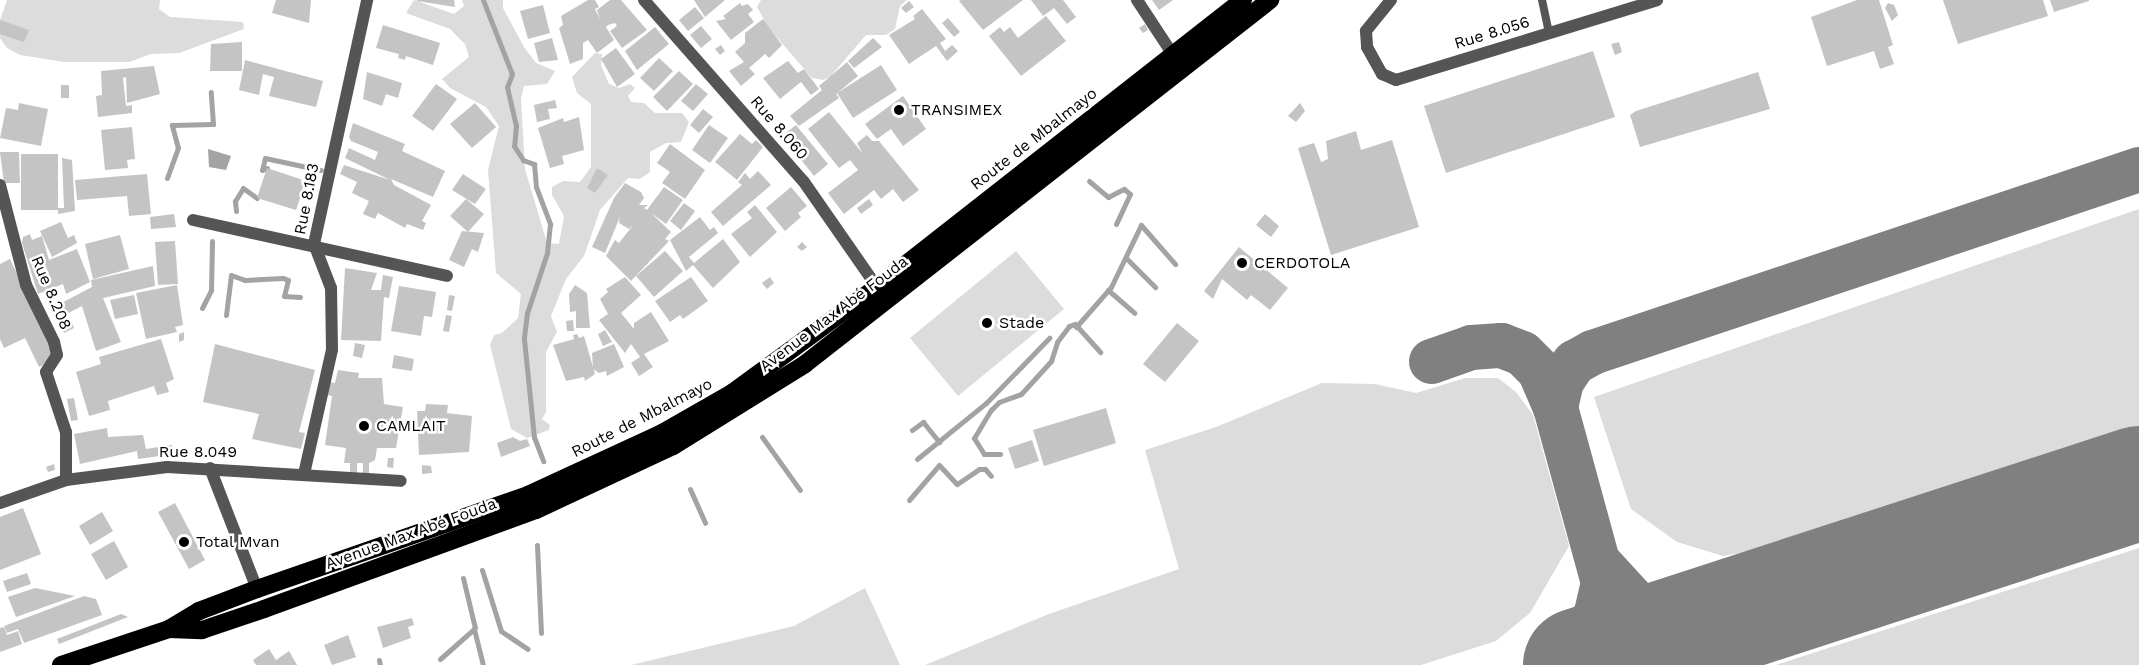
<!DOCTYPE html>
<html>
<head>
<meta charset="utf-8">
<style>
	body { margin:0 }
	#map { position:relative; width:2139px; height:665px; overflow:hidden; background:#fff; font-family:"Work Sans",sans-serif }
	div>[style] { position:absolute }
	[style*='--x'] { left:calc(var(--x)*1px); top:calc(var(--y)*1px); width:calc(var(--w)*1px); rotate:calc(var(--a)*1deg) }
	.green>* { inset:0; background:#dcdcdc }
	.water>* { inset:0; background:#a3a3a3 }
	.stream>* { height:5px; margin:-2.5px; padding:0 2.5px; transform-origin:2.5px; border-radius:2.5px; background:#a3a3a3 }
	.taxiway>* { height:45px; margin:-22.5px; padding:0 22.5px; transform-origin:22.5px; border-radius:22.5px; background:#808080 }
	.runway>* { height:114px; margin:-57px; padding:0 57px; transform-origin:57px; border-radius:57px; background:#808080 }
	.building>* { inset:0; background:#c4c4c4 }
	.lane>* { height:8px; margin:-4px; padding:0 4px; transform-origin:4px; border-radius:4px; background:#555 }
	.street>* { height:12px; margin:-6px; padding:0 6px; transform-origin:6px; border-radius:6px; background:#555 }
	.highway>* { height:18px; margin:-9px; padding:0 9px; transform-origin:9px; border-radius:9px; background:#000 }
	.dots>* { width:16px; height:16px; translate:-50% -50%; box-sizing:border-box; border:3px solid #fff; border-radius:50% }
	span { translate:-50% -50%; white-space:nowrap; text-align:center; line-height:1.15; -webkit-text-stroke:5px #fff; paint-order:stroke }
	.street-label { font-size:16px; color:#000 }
	.poi-label { font-size:16px; color:#000 }
	.left { translate:0 -50%; text-align:left }
</style>
</head>
<body>
<div id="map">
	<div class="green">
		<i style="clip-path:polygon(7px 0,160px 0,159px 9px,170px 17px,243px 22px,244px 29px,179px 53px,151px 54px,129px 62px,64px 62px,20px 55px,7px 48px,0 38px,0 20px)"></i>
		<i style="clip-path:polygon(414px 0,454px 14px,464px 6px,462px 0,503px 0,503px 8px,524px 47px,536px 63px,555px 71px,547px 84px,524px 86px,521px 98px,525px 169px,547px 243px,559px 244px,564px 216px,552px 195px,552px 187px,563px 181px,580px 182px,591px 167px,591px 104px,577px 93px,572px 77px,595px 53px,602px 54px,601px 65px,609px 84px,619px 88px,630px 84px,635px 88px,628px 96px,631px 102px,644px 103px,655px 113px,682px 113px,689px 122px,681px 142px,666px 143px,650px 152px,650px 172px,640px 179px,628px 178px,600px 210px,584px 256px,566px 279px,551px 316px,557px 332px,546px 352px,546px 412px,542px 419px,550px 425px,549px 430px,527px 438px,511px 429px,490px 345px,494px 335px,502px 333px,518px 318px,521px 294px,496px 273px,488px 170px,499px 126px,486px 107px,450px 88px,442px 79px,469px 57px,465px 44px,450px 29px,406px 13px)"></i>
		<i style="clip-path:polygon(761px 0,907px 0,900px 6px,895px 29px,886px 35px,866px 35px,830px 77px,823px 80px,812px 78px,768px 27px,757px 7px)"></i>
		<i style="clip-path:polygon(2139px 209px,2139px 432px,1799px 543px,1723px 556px,1677px 542px,1631px 509px,1594px 397px)"></i>
		<i style="clip-path:polygon(1016px 251px,1064px 309px,958px 396px,910px 338px)"></i>
		<i style="clip-path:polygon(1465px 378px,1498px 378px,1516px 392px,1533px 415px,1569px 546px,1530px 613px,1496px 641px,1421px 665px,925px 665px,1049px 614px,1179px 569px,1145px 450px,1216px 427px,1322px 383px,1375px 384px,1416px 393px)"></i>
		<i style="clip-path:polygon(2139px 548px,2139px 665px,1776px 665px)"></i>
		<i style="clip-path:polygon(865px 588px,900px 665px,631px 665px,794px 626px)"></i>
	</div>
	<div class="water">
		<i style="clip-path:polygon(208px 149px,231px 156px,226px 170px,209px 167px)"></i>
	</div>
	<div class="stream">
		<i style="--x:483;--y:0;--w:79;--a:68.6"></i>
		<i style="--x:512;--y:74;--w:14;--a:111"></i>
		<i style="--x:507;--y:87;--w:39;--a:77"></i>
		<i style="--x:516;--y:125;--w:21;--a:95"></i>
		<i style="--x:514;--y:146;--w:17;--a:57"></i>
		<i style="--x:523;--y:160;--w:12;--a:20"></i>
		<i style="--x:534;--y:164;--w:23;--a:85"></i>
		<i style="--x:536;--y:187;--w:40;--a:69"></i>
		<i style="--x:550;--y:224;--w:29;--a:96"></i>
		<i style="--x:547;--y:253;--w:63;--a:108.4"></i>
		<i style="--x:527;--y:313;--w:26;--a:97"></i>
		<i style="--x:524;--y:339;--w:99;--a:84.2"></i>
		<i style="--x:534;--y:437;--w:26;--a:69"></i>
		<i style="--x:267;--y:168;--w:5;--a:158"></i>
		<i style="--x:262;--y:170;--w:12;--a:-76"></i>
		<i style="--x:265;--y:158;--w:57;--a:12.1"></i>
		<i style="--x:167;--y:178;--w:32;--a:-70"></i>
		<i style="--x:178;--y:148;--w:24;--a:-105"></i>
		<i style="--x:172;--y:125;--w:41;--a:-1.4"></i>
		<i style="--x:213;--y:124;--w:32;--a:-94"></i>
		<i style="--x:1089;--y:181;--w:25;--a:40"></i>
		<i style="--x:1108;--y:197;--w:18;--a:-27"></i>
		<i style="--x:1124;--y:189;--w:8;--a:40"></i>
		<i style="--x:1130;--y:194;--w:33;--a:115"></i>
		<i style="--x:236;--y:211;--w:10;--a:-96"></i>
		<i style="--x:235;--y:201;--w:15;--a:-58"></i>
		<i style="--x:243;--y:188;--w:17;--a:36"></i>
		<i style="--x:1127;--y:259;--w:40;--a:45"></i>
		<i style="--x:1108;--y:290;--w:35;--a:41"></i>
		<i style="--x:202;--y:308;--w:20;--a:-63"></i>
		<i style="--x:211;--y:290;--w:49;--a:-88.8"></i>
		<i style="--x:226;--y:315;--w:40;--a:-82.9"></i>
		<i style="--x:231;--y:275;--w:15;--a:20"></i>
		<i style="--x:245;--y:280;--w:38;--a:-3"></i>
		<i style="--x:283;--y:278;--w:5;--a:22"></i>
		<i style="--x:288;--y:280;--w:16;--a:104"></i>
		<i style="--x:284;--y:296;--w:16;--a:4"></i>
		<i style="--x:1076;--y:327;--w:53;--a:-48.8"></i>
		<i style="--x:1111;--y:287;--w:69;--a:-64.2"></i>
		<i style="--x:1141;--y:225;--w:52;--a:48.9"></i>
		<i style="--x:912;--y:430;--w:14;--a:-36"></i>
		<i style="--x:923;--y:422;--w:26;--a:51"></i>
		<i style="--x:762;--y:437;--w:65;--a:54.4"></i>
		<i style="--x:1000;--y:454;--w:16;--a:180"></i>
		<i style="--x:984;--y:454;--w:19;--a:-122"></i>
		<i style="--x:974;--y:438;--w:33;--a:-59"></i>
		<i style="--x:991;--y:410;--w:11;--a:-45"></i>
		<i style="--x:999;--y:402;--w:23;--a:-20"></i>
		<i style="--x:1021;--y:394;--w:45;--a:-47.7"></i>
		<i style="--x:1051;--y:361;--w:20;--a:-72"></i>
		<i style="--x:1057;--y:342;--w:20;--a:-53"></i>
		<i style="--x:1069;--y:326;--w:6;--a:-18"></i>
		<i style="--x:1075;--y:324;--w:38;--a:48"></i>
		<i style="--x:917;--y:459;--w:89;--a:-39.1"></i>
		<i style="--x:986;--y:403;--w:91;--a:-45.9"></i>
		<i style="--x:690;--y:489;--w:37;--a:66"></i>
		<i style="--x:909;--y:500;--w:46;--a:-49.4"></i>
		<i style="--x:939;--y:465;--w:26;--a:47"></i>
		<i style="--x:957;--y:484;--w:27;--a:-34"></i>
		<i style="--x:979;--y:469;--w:6;--a:0"></i>
		<i style="--x:985;--y:469;--w:9;--a:49"></i>
		<i style="--x:537;--y:545;--w:88;--a:87.4"></i>
		<i style="--x:482;--y:570;--w:64;--a:72.7"></i>
		<i style="--x:501;--y:631;--w:32;--a:34"></i>
		<i style="--x:463;--y:578;--w:51;--a:76.5"></i>
		<i style="--x:440;--y:659;--w:45;--a:-41.4"></i>
		<i style="--x:474;--y:629;--w:37;--a:76"></i>
		<i style="--x:379;--y:660;--w:5;--a:79"></i>
	</div>
	<div class="taxiway">
		<i style="--x:1431;--y:361;--w:42;--a:-19.3"></i>
		<i style="--x:1471;--y:347;--w:30;--a:-4"></i>
		<i style="--x:1501;--y:345;--w:22;--a:21"></i>
		<i style="--x:1522;--y:353;--w:24;--a:45"></i>
		<i style="--x:1539;--y:370;--w:40;--a:66.6"></i>
		<i style="--x:1555;--y:407;--w:181;--a:74.7"></i>
		<i style="--x:1603;--y:582;--w:32;--a:103"></i>
		<i style="--x:1596;--y:613;--w:26;--a:119"></i>
		<i style="--x:1583;--y:636;--w:39;--a:132"></i>
		<i style="--x:1555;--y:407;--w:27;--a:-77"></i>
		<i style="--x:1561;--y:381;--w:23;--a:-56"></i>
		<i style="--x:1574;--y:362;--w:21;--a:-29"></i>
		<i style="--x:1592;--y:352;--w:577;--a:-18.5"></i>
		<i style="--x:1600;--y:564;--w:52;--a:47.4"></i>
		<i style="--x:1635;--y:602;--w:29;--a:27"></i>
		<i style="--x:1661;--y:615;--w:45;--a:11.6"></i>
	</div>
	<div class="runway">
		<i style="--x:1580;--y:665;--w:588;--a:-18.03"></i>
	</div>
	<div class="building">
		<i style="clip-path:polygon(276px 0,311px 0,309px 23px,272px 13px)"></i>
		<i style="clip-path:polygon(417px 0,454px 0,455px 7px,417px 1px)"></i>
		<i style="clip-path:polygon(588px 0,595px 0,599px 7px,595px 9px,600px 19px,597px 10px,610px 0,621px 0,647px 30px,622px 48px,610px 31px,617px 26px,615px 23px,608px 25px,606px 27px,614px 40px,597px 53px,588px 40px,583px 43px,583px 59px,570px 64px,559px 28px,563px 25px,561px 16px)"></i>
		<i style="clip-path:polygon(694px 0,725px 0,705px 17px)"></i>
		<i style="clip-path:polygon(1023px 0,983px 30px,959px 1px,961px 0)"></i>
		<i style="clip-path:polygon(1031px 0,1063px 0,1076px 17px,1067px 24px,1054px 8px,1043px 16px)"></i>
		<i style="clip-path:polygon(1152px 0,1173px 0,1159px 10px)"></i>
		<i style="clip-path:polygon(1857px 0,1879px 0,1893px 45px,1888px 47px,1894px 64px,1880px 69px,1874px 51px,1827px 66px,1811px 17px)"></i>
		<i style="clip-path:polygon(1943px 0,2043px 0,2048px 16px,1958px 44px)"></i>
		<i style="clip-path:polygon(2050px 0,2089px 0,2089px 1px,2054px 12px)"></i>
		<i style="clip-path:polygon(909px 1px,914px 7px,906px 13px,901px 8px)"></i>
		<i style="clip-path:polygon(740px 3px,742px 6px,748px 4px,753px 10px,748px 14px,754px 22px,731px 40px,716px 21px,726px 19px,723px 16px)"></i>
		<i style="clip-path:polygon(1888px 3px,1894px 5px,1898px 15px,1892px 21px,1885px 8px)"></i>
		<i style="clip-path:polygon(543px 5px,550px 33px,528px 39px,520px 11px)"></i>
		<i style="clip-path:polygon(695px 7px,704px 18px,688px 31px,679px 20px)"></i>
		<i style="clip-path:polygon(922px 9px,946px 39px,940px 43px,945px 51px,952px 45px,958px 51px,947px 61px,936px 46px,909px 64px,889px 35px,915px 19px,913px 16px)"></i>
		<i style="clip-path:polygon(1046px 16px,1066px 41px,1021px 76px,989px 36px,1000px 27px,1004px 32px,1010px 27px,1018px 38px)"></i>
		<i style="clip-path:polygon(948px 18px,960px 32px,954px 37px,942px 23px)"></i>
		<i style="clip-path:polygon(763px 19px,782px 45px,769px 58px,765px 54px,749px 68px,755px 74px,741px 86px,729px 71px,744px 62px,735px 52px,745px 43px,745px 33px)"></i>
		<i style="clip-path:polygon(0 20px,29px 30px,24px 42px,0 34px)"></i>
		<i style="clip-path:polygon(1145px 24px,1148px 30px,1143px 33px,1139px 28px)"></i>
		<i style="clip-path:polygon(383px 25px,440px 43px,433px 65px,406px 56px,405px 60px,398px 58px,399px 54px,376px 48px)"></i>
		<i style="clip-path:polygon(701px 26px,712px 39px,701px 48px,690px 35px)"></i>
		<i style="clip-path:polygon(655px 27px,669px 44px,637px 70px,625px 51px)"></i>
		<i style="clip-path:polygon(552px 38px,558px 60px,539px 62px,534px 43px)"></i>
		<i style="clip-path:polygon(873px 38px,882px 47px,854px 68px,848px 61px)"></i>
		<i style="clip-path:polygon(242px 42px,242px 71px,210px 71px,211px 44px)"></i>
		<i style="clip-path:polygon(1619px 42px,1622px 52px,1615px 55px,1611px 44px)"></i>
		<i style="clip-path:polygon(721px 45px,725px 51px,720px 55px,715px 49px)"></i>
		<i style="clip-path:polygon(616px 48px,635px 74px,617px 87px,601px 59px)"></i>
		<i style="clip-path:polygon(1593px 51px,1615px 117px,1446px 173px,1424px 106px)"></i>
		<i style="clip-path:polygon(659px 58px,673px 71px,654px 91px,640px 78px)"></i>
		<i style="clip-path:polygon(245px 60px,323px 81px,316px 107px,269px 96px,274px 77px,263px 74px,259px 95px,239px 90px)"></i>
		<i style="clip-path:polygon(788px 61px,798px 73px,804px 69px,819px 89px,811px 95px,801px 82px,780px 99px,763px 78px)"></i>
		<i style="clip-path:polygon(847px 62px,858px 76px,836px 94px,839px 98px,799px 126px,790px 116px,822px 90px,819px 86px)"></i>
		<i style="clip-path:polygon(881px 65px,897px 90px,853px 118px,837px 93px)"></i>
		<i style="clip-path:polygon(154px 66px,160px 94px,127px 103px,126px 77px,123px 78px,126px 106px,132px 105px,132px 113px,98px 117px,96px 96px,102px 95px,101px 71px)"></i>
		<i style="clip-path:polygon(679px 71px,693px 84px,667px 111px,653px 97px)"></i>
		<i style="clip-path:polygon(367px 72px,402px 83px,398px 98px,386px 94px,382px 106px,363px 99px)"></i>
		<i style="clip-path:polygon(1758px 72px,1770px 109px,1640px 147px,1630px 115px,1636px 111px)"></i>
		<i style="clip-path:polygon(436px 84px,457px 99px,433px 131px,412px 116px)"></i>
		<i style="clip-path:polygon(696px 84px,708px 94px,693px 111px,681px 101px)"></i>
		<i style="clip-path:polygon(61px 85px,69px 85px,69px 98px,61px 98px)"></i>
		<i style="clip-path:polygon(903px 96px,926px 129px,903px 146px,891px 129px,877px 139px,865px 124px)"></i>
		<i style="clip-path:polygon(555px 100px,557px 108px,548px 109px,550px 119px,537px 122px,534px 105px)"></i>
		<i style="clip-path:polygon(19px 103px,48px 109px,41px 146px,0 138px,6px 108px,18px 110px)"></i>
		<i style="clip-path:polygon(475px 103px,496px 127px,472px 148px,450px 124px)"></i>
		<i style="clip-path:polygon(1300px 103px,1305px 111px,1296px 122px,1288px 116px)"></i>
		<i style="clip-path:polygon(703px 109px,713px 117px,699px 133px,690px 125px)"></i>
		<i style="clip-path:polygon(829px 112px,863px 154px,857px 143px,867px 135px,872px 141px,879px 141px,919px 190px,903px 202px,893px 189px,881px 199px,874px 190px,844px 214px,828px 193px,858px 170px,850px 160px,839px 168px,808px 129px)"></i>
		<i style="clip-path:polygon(579px 117px,584px 150px,562px 156px,564px 164px,550px 168px,538px 128px,563px 118px,564px 122px)"></i>
		<i style="clip-path:polygon(353px 123px,405px 144px,402px 151px,445px 171px,433px 197px,391px 179px,394px 185px,431px 205px,422px 221px,426px 223px,423px 230px,407px 224px,405px 228px,378px 213px,375px 219px,363px 214px,369px 201px,352px 193px,357px 182px,340px 174px,344px 165px,390px 180px,345px 158px,349px 148px,375px 160px,378px 152px,351px 141px,349px 137px)"></i>
		<i style="clip-path:polygon(709px 125px,728px 138px,710px 163px,692px 150px)"></i>
		<i style="clip-path:polygon(796px 125px,828px 164px,814px 176px,782px 136px)"></i>
		<i style="clip-path:polygon(132px 127px,135px 159px,127px 160px,128px 168px,105px 170px,101px 130px)"></i>
		<i style="clip-path:polygon(1356px 131px,1361px 150px,1392px 140px,1419px 227px,1331px 255px,1298px 148px,1314px 143px,1321px 162px,1328px 159px,1326px 141px)"></i>
		<i style="clip-path:polygon(740px 134px,752px 144px,756px 140px,763px 147px,737px 180px,715px 162px)"></i>
		<i style="clip-path:polygon(670px 144px,705px 170px,685px 199px,662px 183px,670px 172px,657px 163px)"></i>
		<i style="clip-path:polygon(0 152px,19px 152px,20px 183px,4px 183px)"></i>
		<i style="clip-path:polygon(21px 154px,58px 154px,58px 210px,21px 210px)"></i>
		<i style="clip-path:polygon(62px 158px,72px 160px,75px 211px,58px 214px,58px 208px,64px 208px)"></i>
		<i style="clip-path:polygon(267px 168px,306px 181px,296px 210px,257px 198px)"></i>
		<i style="clip-path:polygon(597px 168px,608px 175px,595px 193px,587px 188px)"></i>
		<i style="clip-path:polygon(758px 171px,771px 185px,723px 226px,711px 212px,742px 185px,738px 182px,745px 173px,750px 179px)"></i>
		<i style="clip-path:polygon(147px 174px,151px 214px,129px 216px,127px 196px,77px 200px,75px 180px)"></i>
		<i style="clip-path:polygon(463px 174px,486px 189px,475px 204px,452px 190px)"></i>
		<i style="clip-path:polygon(625px 183px,641px 192px,644px 198px,639px 205px,648px 205px,644px 208px,647px 210px,664px 187px,683px 200px,666px 224px,651px 213px,671px 232px,665px 239px,669px 241px,631px 281px,606px 256px,615px 240px,619px 243px,634px 224px,629px 229px,619px 223px,620px 217px,605px 253px,592px 247px,614px 198px)"></i>
		<i style="clip-path:polygon(791px 187px,807px 206px,798px 213px,801px 217px,785px 231px,766px 208px)"></i>
		<i style="clip-path:polygon(466px 199px,484px 214px,468px 232px,450px 216px)"></i>
		<i style="clip-path:polygon(869px 199px,873px 205px,861px 214px,857px 208px)"></i>
		<i style="clip-path:polygon(684px 203px,695px 211px,681px 230px,670px 221px)"></i>
		<i style="clip-path:polygon(755px 205px,777px 232px,750px 257px,731px 234px,752px 218px,747px 212px)"></i>
		<i style="clip-path:polygon(174px 214px,176px 227px,151px 229px,150px 217px)"></i>
		<i style="clip-path:polygon(1265px 214px,1279px 226px,1271px 237px,1256px 225px)"></i>
		<i style="clip-path:polygon(700px 217px,710px 230px,714px 227px,718px 233px,689px 257px,694px 263px,723px 239px,740px 262px,713px 288px,693px 265px,686px 271px,670px 240px)"></i>
		<i style="clip-path:polygon(61px 222px,68px 238px,74px 235px,77px 243px,52px 257px,40px 231px)"></i>
		<i style="clip-path:polygon(462px 231px,484px 233px,478px 252px,472px 249px,464px 267px,449px 260px)"></i>
		<i style="clip-path:polygon(30px 234px,32px 240px,42px 236px,49px 260px,77px 249px,90px 282px,66px 294px,63px 284px,38px 294px,22px 243px,23px 237px)"></i>
		<i style="clip-path:polygon(120px 235px,129px 269px,93px 279px,85px 244px)"></i>
		<i style="clip-path:polygon(175px 241px,178px 284px,158px 285px,155px 242px)"></i>
		<i style="clip-path:polygon(802px 242px,807px 247px,802px 251px,797px 247px)"></i>
		<i style="clip-path:polygon(1239px 247px,1288px 288px,1270px 310px,1251px 295px,1247px 300px,1222px 279px,1213px 299px,1204px 291px)"></i>
		<i style="clip-path:polygon(665px 251px,683px 271px,654px 297px,636px 276px)"></i>
		<i style="clip-path:polygon(10px 259px,57px 359px,39px 367px,25px 338px,4px 348px,0 339px,0 264px)"></i>
		<i style="clip-path:polygon(153px 266px,155px 286px,103px 298px,121px 342px,96px 351px,82px 306px,55px 320px,50px 309px,92px 287px,91px 280px)"></i>
		<i style="clip-path:polygon(345px 268px,377px 273px,371px 290px,381px 290px,383px 275px,393px 277px,389px 298px,384px 297px,381px 341px,341px 340px)"></i>
		<i style="clip-path:polygon(625px 277px,641px 295px,621px 313px,634px 329px,634px 323px,651px 312px,669px 341px,644px 354px,653px 367px,639px 376px,631px 363px,640px 357px,631px 344px,625px 353px,599px 320px,608px 314px,600px 299px,608px 292px,606px 289px)"></i>
		<i style="clip-path:polygon(691px 277px,708px 301px,683px 319px,680px 315px,670px 322px,655px 301px)"></i>
		<i style="clip-path:polygon(770px 277px,774px 283px,767px 289px,762px 283px)"></i>
		<i style="clip-path:polygon(177px 285px,183px 325px,175px 327px,177px 332px,146px 339px,136px 293px)"></i>
		<i style="clip-path:polygon(575px 285px,587px 293px,590px 328px,576px 328px,576px 311px,570px 312px,569px 294px)"></i>
		<i style="clip-path:polygon(399px 286px,436px 292px,432px 317px,424px 316px,421px 336px,391px 331px)"></i>
		<i style="clip-path:polygon(134px 295px,138px 314px,115px 319px,110px 300px)"></i>
		<i style="clip-path:polygon(449px 295px,455px 296px,452px 311px,447px 310px)"></i>
		<i style="clip-path:polygon(446px 315px,452px 316px,449px 332px,443px 331px)"></i>
		<i style="clip-path:polygon(573px 320px,574px 331px,567px 331px,566px 321px)"></i>
		<i style="clip-path:polygon(72px 322px,74px 328px,64px 333px,61px 326px)"></i>
		<i style="clip-path:polygon(1177px 323px,1199px 341px,1165px 382px,1143px 364px)"></i>
		<i style="clip-path:polygon(605px 330px,612px 342px,603px 346px,598px 334px)"></i>
		<i style="clip-path:polygon(184px 332px,184px 340px,179px 342px,179px 334px)"></i>
		<i style="clip-path:polygon(577px 334px,579px 338px,584px 336px,595px 374px,585px 381px,584px 377px,566px 381px,553px 345px,574px 339px,573px 335px)"></i>
		<i style="clip-path:polygon(161px 339px,174px 379px,166px 383px,169px 392px,157px 395px,154px 386px,108px 401px,110px 410px,89px 416px,76px 372px,101px 364px,99px 357px)"></i>
		<i style="clip-path:polygon(355px 343px,365px 345px,362px 358px,353px 356px)"></i>
		<i style="clip-path:polygon(215px 344px,315px 370px,299px 432px,305px 433px,301px 449px,252px 439px,259px 414px,203px 402px)"></i>
		<i style="clip-path:polygon(614px 344px,624px 367px,607px 376px,606px 371px,599px 373px,593px 369px,592px 353px)"></i>
		<i style="clip-path:polygon(394px 355px,414px 359px,412px 371px,392px 368px)"></i>
		<i style="clip-path:polygon(338px 370px,359px 373px,358px 378px,382px 378px,384px 404px,403px 407px,396px 448px,377px 448px,375px 460px,369px 463px,369px 474px,363px 474px,363px 463px,357px 463px,357px 474px,350px 475px,350px 463px,344px 463px,346px 448px,325px 445px,332px 396px,327px 395px,329px 382px,335px 383px)"></i>
		<i style="clip-path:polygon(74px 398px,78px 420px,71px 421px,67px 399px)"></i>
		<i style="clip-path:polygon(426px 404px,448px 405px,447px 413px,472px 416px,469px 452px,419px 455px,417px 411px,425px 411px)"></i>
		<i style="clip-path:polygon(1106px 408px,1116px 443px,1044px 466px,1033px 430px)"></i>
		<i style="clip-path:polygon(107px 428px,108px 437px,143px 435px,146px 449px,172px 445px,174px 454px,138px 459px,137px 451px,80px 464px,74px 434px)"></i>
		<i style="clip-path:polygon(513px 437px,520px 441px,527px 439px,530px 446px,501px 457px,497px 443px)"></i>
		<i style="clip-path:polygon(1032px 440px,1039px 461px,1015px 469px,1008px 448px)"></i>
		<i style="clip-path:polygon(388px 458px,394px 458px,393px 468px,387px 467px)"></i>
		<i style="clip-path:polygon(54px 464px,55px 470px,48px 472px,46px 467px)"></i>
		<i style="clip-path:polygon(422px 465px,431px 466px,432px 473px,422px 474px)"></i>
		<i style="clip-path:polygon(175px 503px,205px 560px,189px 569px,158px 512px)"></i>
		<i style="clip-path:polygon(23px 508px,41px 554px,0 570px,0 517px)"></i>
		<i style="clip-path:polygon(102px 512px,113px 531px,90px 545px,79px 526px)"></i>
		<i style="clip-path:polygon(114px 541px,128px 567px,106px 580px,91px 554px)"></i>
		<i style="clip-path:polygon(27px 573px,31px 584px,7px 592px,3px 581px)"></i>
		<i style="clip-path:polygon(35px 588px,75px 596px,16px 617px,8px 597px)"></i>
		<i style="clip-path:polygon(84px 596px,96px 599px,102px 615px,24px 643px,18px 629px,7px 633px,4px 626px)"></i>
		<i style="clip-path:polygon(121px 614px,128px 617px,59px 644px,57px 639px)"></i>
		<i style="clip-path:polygon(412px 618px,414px 625px,408px 627px,411px 638px,383px 648px,377px 627px)"></i>
		<i style="clip-path:polygon(4px 627px,7px 635px,18px 631px,22px 644px,0 652px,0 628px)"></i>
		<i style="clip-path:polygon(348px 635px,356px 657px,332px 665px,324px 645px)"></i>
		<i style="clip-path:polygon(269px 649px,276px 660px,289px 651px,297px 665px,256px 665px,253px 660px)"></i>
	</div>
	<div class="lane">
		<i style="--x:1542;--y:0;--w:33;--a:78"></i>
	</div>
	<div class="street">
		<i style="--x:644;--y:0;--w:242;--a:48.7"></i>
		<i style="--x:804;--y:182;--w:128;--a:55.2"></i>
		<i style="--x:1137;--y:0;--w:73;--a:56.7"></i>
		<i style="--x:1391;--y:0;--w:40;--a:129"></i>
		<i style="--x:1366;--y:31;--w:16;--a:86"></i>
		<i style="--x:1367;--y:47;--w:31;--a:61"></i>
		<i style="--x:1382;--y:74;--w:15;--a:23"></i>
		<i style="--x:1396;--y:80;--w:273;--a:-17"></i>
		<i style="--x:0;--y:185;--w:103;--a:75.4"></i>
		<i style="--x:26;--y:285;--w:64;--a:63.8"></i>
		<i style="--x:54;--y:342;--w:13;--a:77"></i>
		<i style="--x:57;--y:355;--w:20;--a:123"></i>
		<i style="--x:46;--y:372;--w:63;--a:71.6"></i>
		<i style="--x:66;--y:432;--w:48;--a:90"></i>
		<i style="--x:193;--y:220;--w:260;--a:12.4"></i>
		<i style="--x:210;--y:468;--w:130;--a:68.8"></i>
		<i style="--x:304;--y:474;--w:127;--a:-77.3"></i>
		<i style="--x:332;--y:350;--w:62;--a:-90.9"></i>
		<i style="--x:331;--y:288;--w:47;--a:-111.1"></i>
		<i style="--x:314;--y:244;--w:250;--a:-77.7"></i>
		<i style="--x:0;--y:503;--w:70;--a:-19.2"></i>
		<i style="--x:66;--y:480;--w:102;--a:-7.3"></i>
		<i style="--x:167;--y:467;--w:234;--a:3.4"></i>
	</div>
	<div class="highway">
		<i style="--x:169;--y:629;--w:35;--a:-31"></i>
		<i style="--x:199;--y:611;--w:62;--a:-20.8"></i>
		<i style="--x:257;--y:589;--w:287;--a:-19.1"></i>
		<i style="--x:528;--y:495;--w:148;--a:-24.8"></i>
		<i style="--x:662;--y:433;--w:81;--a:-29.7"></i>
		<i style="--x:732;--y:393;--w:180;--a:-36.2"></i>
		<i style="--x:877;--y:287;--w:465;--a:-38.1"></i>
		<i style="--x:61;--y:665;--w:114;--a:-18.4"></i>
		<i style="--x:169;--y:629;--w:33;--a:2"></i>
		<i style="--x:202;--y:630;--w:65;--a:-18.7"></i>
		<i style="--x:264;--y:609;--w:289;--a:-20"></i>
		<i style="--x:536;--y:510;--w:151;--a:-25"></i>
		<i style="--x:673;--y:446;--w:155;--a:-31.8"></i>
		<i style="--x:805;--y:364;--w:591;--a:-38.05"></i>
	</div>
	<div class="dots">
		<i style="left:899px;top:110px;background:#000"></i>
		<i style="left:1242px;top:263px;background:#000"></i>
		<i style="left:987px;top:323px;background:#000"></i>
		<i style="left:364px;top:426px;background:#000"></i>
		<i style="left:184px;top:542px;background:#000"></i>
	</div>
	<div class="street-label">
		<span style="left:1492px;top:33px;rotate:-17deg">Rue 8.056</span>
		<span style="left:779px;top:128px;rotate:49deg">Rue 8.060</span>
		<span style="left:1034px;top:139px;rotate:-38deg">Route de Mbalmayo</span>
		<span style="left:307px;top:199px;rotate:-79deg">Rue 8.183</span>
		<span style="left:51px;top:293px;rotate:67deg">Rue 8.208</span>
		<span style="left:834px;top:314px;rotate:-37deg">Avenue Max Abé Fouda</span>
		<span style="left:642px;top:418px;rotate:-27deg">Route de Mbalmayo</span>
		<span style="left:198px;top:452px">Rue 8.049</span>
		<span style="left:411px;top:534px;rotate:-20deg">Avenue Max Abé Fouda</span>
	</div>
	<div class="poi-label">
		<span class="left" style="left:911px;top:110px">TRANSIMEX</span>
		<span class="left" style="left:1254px;top:263px">CERDOTOLA</span>
		<span class="left" style="left:999px;top:323px">Stade</span>
		<span class="left" style="left:376px;top:426px">CAMLAIT</span>
		<span class="left" style="left:196px;top:542px">Total Mvan</span>
	</div>
</div>
</body>
</html>
